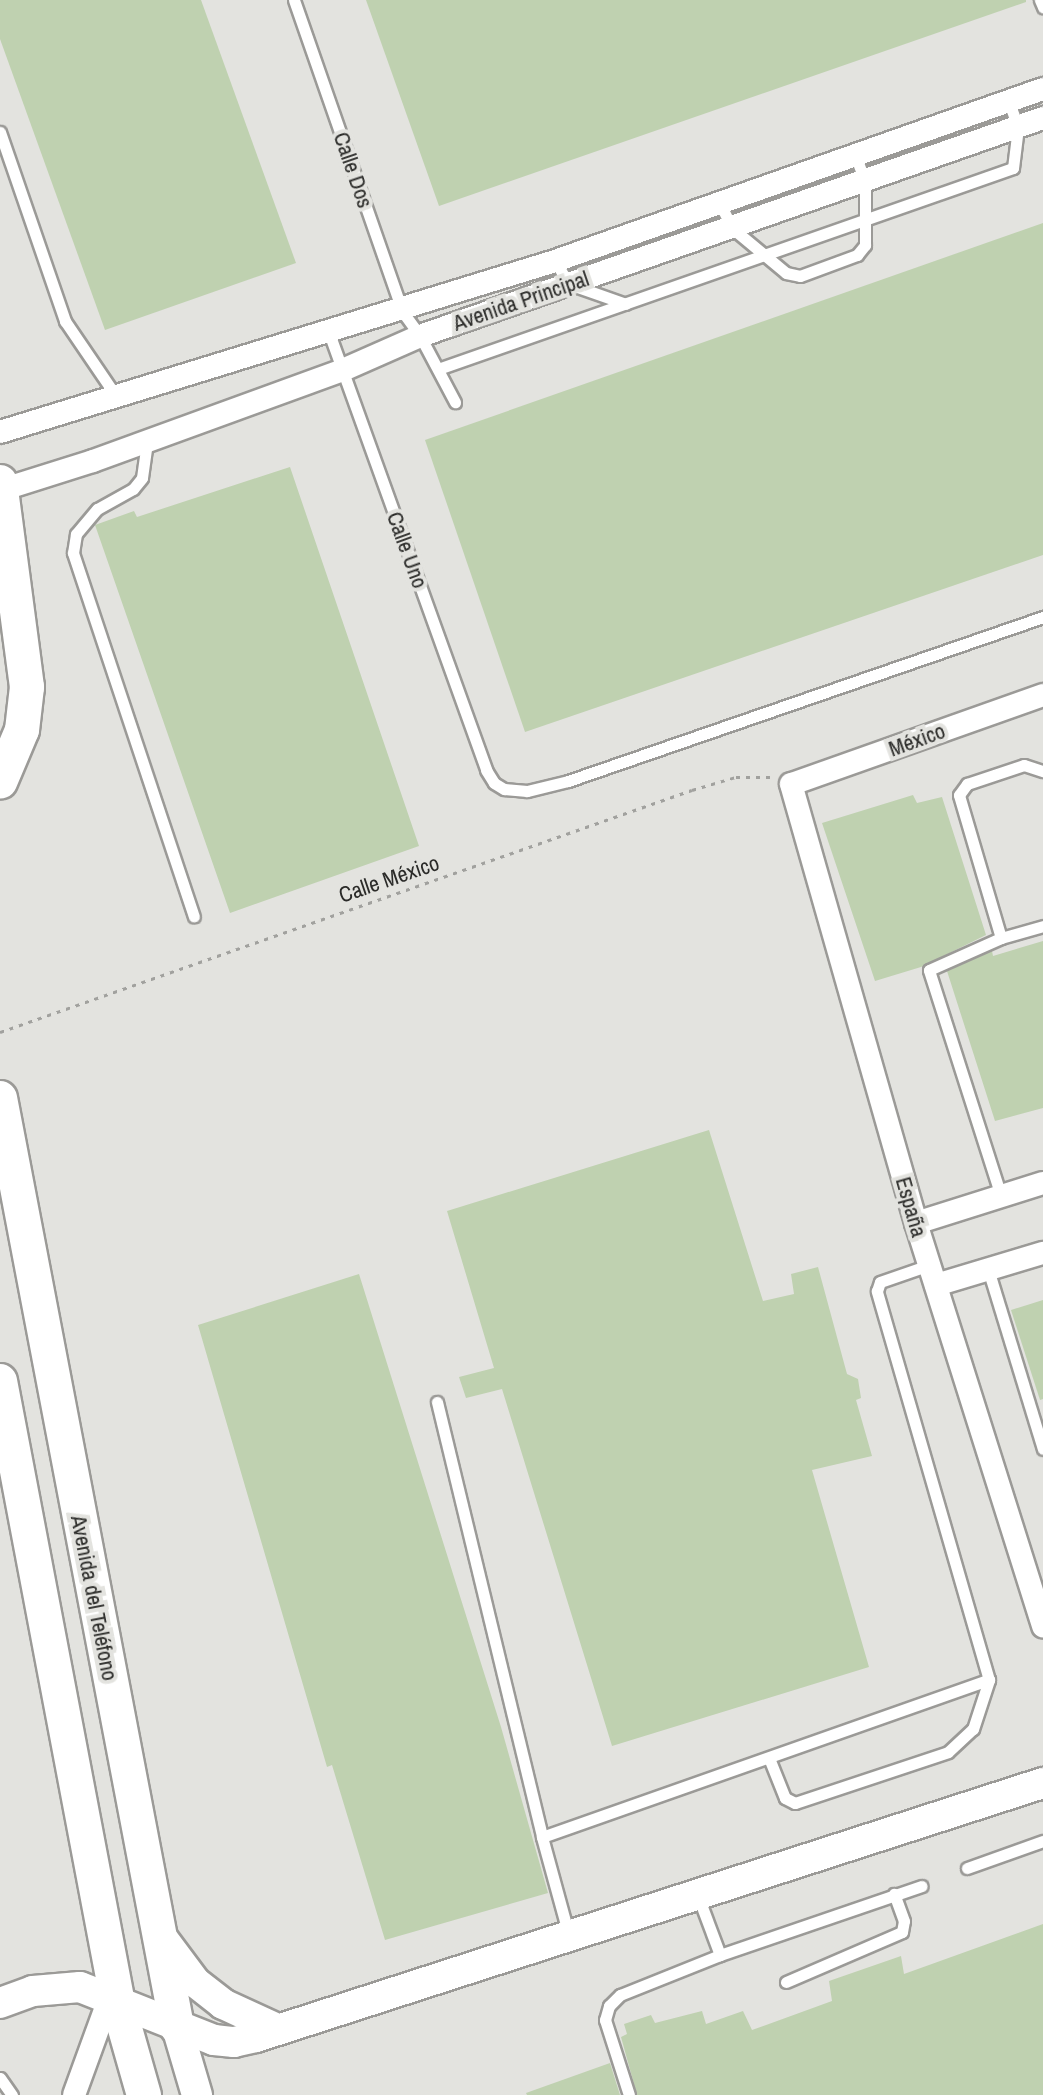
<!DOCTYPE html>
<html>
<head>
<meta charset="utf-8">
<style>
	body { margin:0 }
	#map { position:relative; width:1043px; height:2095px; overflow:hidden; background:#e3e3df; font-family:"Archivo Narrow",sans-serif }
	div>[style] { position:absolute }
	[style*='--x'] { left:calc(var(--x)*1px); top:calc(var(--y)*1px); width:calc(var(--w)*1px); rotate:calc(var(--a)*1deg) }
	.building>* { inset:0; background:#bfd1b0 }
	.path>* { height:3px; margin-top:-1.5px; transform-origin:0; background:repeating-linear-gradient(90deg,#a1a19e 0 4px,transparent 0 10px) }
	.roads { filter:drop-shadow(2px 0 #9b9a97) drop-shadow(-2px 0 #9b9a97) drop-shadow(0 2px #9b9a97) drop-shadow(0 -2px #9b9a97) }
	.service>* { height:11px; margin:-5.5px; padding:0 5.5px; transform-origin:5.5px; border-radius:5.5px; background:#fff }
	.minor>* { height:22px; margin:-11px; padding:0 11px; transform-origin:11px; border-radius:11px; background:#fff }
	.secondary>* { height:30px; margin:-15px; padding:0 15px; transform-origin:15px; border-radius:15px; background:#fff }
	.primary>* { height:34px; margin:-17px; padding:0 17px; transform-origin:17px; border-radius:17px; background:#fff }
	span { translate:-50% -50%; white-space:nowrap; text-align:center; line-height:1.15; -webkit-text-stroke:8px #e3e3df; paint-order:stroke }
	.street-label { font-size:22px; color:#2b2b29 }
</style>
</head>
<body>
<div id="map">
	<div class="building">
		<i style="clip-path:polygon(0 0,201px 0,296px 263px,105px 330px,0 39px)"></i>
		<i style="clip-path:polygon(366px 0,1026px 0,1026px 2px,439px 206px)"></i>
		<i style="clip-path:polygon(1043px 223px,1043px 555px,525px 732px,425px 440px)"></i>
		<i style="clip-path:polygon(290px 467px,419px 846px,230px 913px,95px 525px,134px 511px,137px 517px)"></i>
		<i style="clip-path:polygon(913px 795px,917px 803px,942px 797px,986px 935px,921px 967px,875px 981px,822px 823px)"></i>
		<i style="clip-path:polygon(1043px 941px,1043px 1108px,995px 1121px,947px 971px,992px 951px,993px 956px)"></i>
		<i style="clip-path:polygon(709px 1130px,763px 1301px,794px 1294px,791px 1274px,818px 1267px,847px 1374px,858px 1379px,861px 1398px,856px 1400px,872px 1456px,812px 1470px,869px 1667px,612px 1746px,502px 1389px,466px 1398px,459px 1377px,494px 1368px,447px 1211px)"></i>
		<i style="clip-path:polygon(359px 1274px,501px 1727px,548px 1893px,385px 1940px,332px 1765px,327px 1767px,198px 1325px)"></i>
		<i style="clip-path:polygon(1043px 1300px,1043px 1399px,1040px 1400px,1011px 1310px)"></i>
		<i style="clip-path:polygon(1043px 1924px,1043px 2095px,637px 2095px,621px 2037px,627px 2034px,624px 2024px,651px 2015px,655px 2023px,702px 2011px,706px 2024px,743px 2011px,752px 2030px,832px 2001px,829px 1981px,901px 1956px,904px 1974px)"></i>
		<i style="clip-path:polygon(610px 2063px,620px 2095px,527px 2095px,526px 2093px)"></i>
	</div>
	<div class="path">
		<i style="--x:0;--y:1032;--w:733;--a:-19.28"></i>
		<i style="--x:692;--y:790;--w:46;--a:-16.5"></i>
		<i style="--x:736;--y:777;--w:37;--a:0"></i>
	</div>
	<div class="roads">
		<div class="service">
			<i style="--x:294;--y:0;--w:329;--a:70.8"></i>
			<i style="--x:402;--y:311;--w:31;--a:54"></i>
			<i style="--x:420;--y:336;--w:75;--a:62.1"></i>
			<i style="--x:1040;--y:0;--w:8;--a:67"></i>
			<i style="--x:0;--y:132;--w:200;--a:71"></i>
			<i style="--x:65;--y:321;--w:91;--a:55.8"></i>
			<i style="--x:720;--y:204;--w:27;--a:63"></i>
			<i style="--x:732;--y:228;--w:70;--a:39.8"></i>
			<i style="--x:786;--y:273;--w:14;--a:12"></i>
			<i style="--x:800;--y:276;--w:61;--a:-20.2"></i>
			<i style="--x:857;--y:255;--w:13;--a:-51"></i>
			<i style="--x:865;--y:245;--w:64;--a:-90"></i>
			<i style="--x:865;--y:181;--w:26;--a:-111"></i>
			<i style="--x:555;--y:261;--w:27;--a:59"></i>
			<i style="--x:569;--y:284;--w:60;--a:19.3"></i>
			<i style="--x:328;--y:330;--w:468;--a:70.2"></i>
			<i style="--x:486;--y:770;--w:15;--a:58"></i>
			<i style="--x:494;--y:783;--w:12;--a:31"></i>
			<i style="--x:504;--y:789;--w:23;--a:5"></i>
			<i style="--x:527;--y:791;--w:42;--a:-13.7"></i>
			<i style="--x:568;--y:781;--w:503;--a:-19.05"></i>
			<i style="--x:438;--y:369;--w:609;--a:-19.27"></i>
			<i style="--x:1013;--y:168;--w:41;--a:-83"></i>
			<i style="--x:1018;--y:127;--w:27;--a:-110"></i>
			<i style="--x:147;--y:442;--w:36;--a:98"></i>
			<i style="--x:142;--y:478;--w:14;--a:129"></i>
			<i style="--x:133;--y:489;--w:41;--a:150.9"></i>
			<i style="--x:97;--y:509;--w:33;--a:130"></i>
			<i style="--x:76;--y:534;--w:19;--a:99"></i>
			<i style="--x:73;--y:553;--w:383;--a:71.6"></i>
			<i style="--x:1001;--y:938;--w:149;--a:-106.4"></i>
			<i style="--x:959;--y:795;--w:14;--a:-54"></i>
			<i style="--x:967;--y:784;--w:60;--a:-18.4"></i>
			<i style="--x:1024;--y:765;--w:20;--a:18"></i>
			<i style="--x:1001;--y:1196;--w:237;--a:-107.7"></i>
			<i style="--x:929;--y:970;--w:79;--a:-24"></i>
			<i style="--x:1001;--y:938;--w:44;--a:-15.9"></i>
			<i style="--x:988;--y:1269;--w:188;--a:73"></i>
			<i style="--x:437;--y:1402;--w:447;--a:76.4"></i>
			<i style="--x:542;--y:1837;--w:474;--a:-19.4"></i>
			<i style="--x:989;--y:1680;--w:405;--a:-106.1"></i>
			<i style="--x:877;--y:1291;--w:9;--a:-72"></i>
			<i style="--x:880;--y:1282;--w:52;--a:-19.1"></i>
			<i style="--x:769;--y:1758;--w:43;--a:68.2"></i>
			<i style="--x:785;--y:1798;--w:11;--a:27"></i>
			<i style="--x:795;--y:1803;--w:161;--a:-18.4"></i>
			<i style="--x:948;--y:1752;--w:34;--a:-43"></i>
			<i style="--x:973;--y:1729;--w:52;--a:-71.9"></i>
			<i style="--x:542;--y:1837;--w:103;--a:74.7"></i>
			<i style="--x:967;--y:1868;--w:81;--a:-19.6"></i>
			<i style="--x:698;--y:1896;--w:63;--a:69.6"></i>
			<i style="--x:786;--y:1982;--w:126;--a:-23.3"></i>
			<i style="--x:902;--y:1932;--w:11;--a:-80"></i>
			<i style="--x:904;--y:1921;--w:29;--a:-110"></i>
			<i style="--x:0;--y:2078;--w:21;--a:55"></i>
			<i style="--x:629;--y:2095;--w:79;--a:-107.7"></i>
			<i style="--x:605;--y:2020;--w:15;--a:-74"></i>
			<i style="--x:609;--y:2006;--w:16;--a:-45"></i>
			<i style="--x:620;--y:1995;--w:108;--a:-21.8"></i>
			<i style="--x:720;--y:1955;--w:213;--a:-18.9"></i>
		</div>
		<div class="minor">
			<i style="--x:0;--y:432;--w:581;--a:-17.12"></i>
			<i style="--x:555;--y:261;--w:517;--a:-19.42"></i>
			<i style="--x:1;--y:490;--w:96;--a:-17.5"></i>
			<i style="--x:93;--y:461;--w:266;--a:-20"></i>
			<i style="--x:343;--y:370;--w:84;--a:-23.8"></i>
			<i style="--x:420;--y:336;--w:660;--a:-19.29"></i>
			<i style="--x:1043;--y:695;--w:267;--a:160.5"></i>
			<i style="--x:791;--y:784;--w:456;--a:74.1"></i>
			<i style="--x:916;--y:1223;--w:423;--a:72.5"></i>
			<i style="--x:916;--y:1223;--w:133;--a:-17.5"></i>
			<i style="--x:936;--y:1285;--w:112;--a:-16.7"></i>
			<i style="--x:74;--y:2095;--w:102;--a:-70"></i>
		</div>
		<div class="secondary">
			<i style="--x:160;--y:1935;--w:59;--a:53.3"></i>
			<i style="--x:195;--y:1982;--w:36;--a:38"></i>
			<i style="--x:223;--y:2004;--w:60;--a:24.8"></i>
			<i style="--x:0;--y:2003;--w:35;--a:-20"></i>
			<i style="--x:33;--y:1991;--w:47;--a:-4.9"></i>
			<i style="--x:80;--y:1987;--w:144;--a:21.6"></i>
			<i style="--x:214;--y:2040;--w:20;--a:6"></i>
			<i style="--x:234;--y:2042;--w:23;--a:-13"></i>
			<i style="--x:256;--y:2037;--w:827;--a:-17.89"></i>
			<i style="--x:177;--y:2027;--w:71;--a:73.6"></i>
		</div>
		<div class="primary">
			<i style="--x:0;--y:482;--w:207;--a:82.5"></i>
			<i style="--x:27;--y:687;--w:43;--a:96.6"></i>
			<i style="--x:22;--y:730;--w:56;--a:112.9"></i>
			<i style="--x:0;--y:1098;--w:946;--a:79.21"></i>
			<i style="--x:0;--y:1381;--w:634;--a:79.27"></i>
			<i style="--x:118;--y:2004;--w:95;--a:74.1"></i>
		</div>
	</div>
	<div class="street-label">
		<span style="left:353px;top:170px;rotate:71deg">Calle Dos</span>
		<span style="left:521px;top:301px;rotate:-19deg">Avenida Principal</span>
		<span style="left:407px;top:550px;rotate:70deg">Calle Uno</span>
		<span style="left:917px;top:740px;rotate:-20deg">México</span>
		<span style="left:389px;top:879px;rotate:-19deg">Calle México</span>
		<span style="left:911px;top:1207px;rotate:74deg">España</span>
		<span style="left:94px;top:1598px;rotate:79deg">Avenida del Teléfono</span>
	</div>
</div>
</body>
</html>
